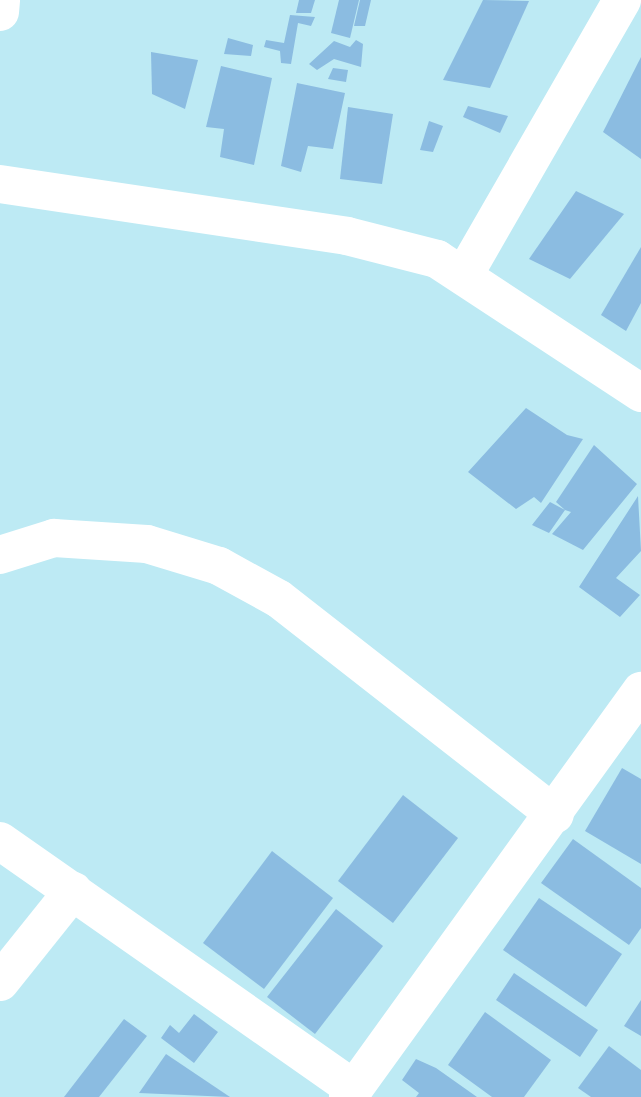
<!DOCTYPE html>
<html>
<head>
<meta charset="utf-8">
<style>
	body { margin:0 }
	#map { position:relative; width:641px; height:1097px; overflow:hidden; background:#bdeaf4; font-family:"Exo 2",sans-serif }
	div>[style] { position:absolute }
	[style*='--x'] { left:calc(var(--x)*1px); top:calc(var(--y)*1px); width:calc(var(--w)*1px); rotate:calc(var(--a)*1deg) }
	.building>* { inset:0; background:#8bbce1 }
	.minor>* { height:38px; margin:-19px; padding:0 19px; transform-origin:19px; border-radius:19px; background:#fff }
	span { translate:-50% -50%; white-space:nowrap; text-align:center; line-height:1.15; -webkit-text-stroke:7px #bdeaf4; paint-order:stroke }
</style>
</head>
<body>
<div id="map">
	<div class="building">
		<i style="clip-path:polygon(299px 0,315px 0,311px 13px,296px 13px)"></i>
		<i style="clip-path:polygon(339px 0,359px 0,350px 38px,331px 33px)"></i>
		<i style="clip-path:polygon(360px 0,371px 0,365px 26px,354px 26px)"></i>
		<i style="clip-path:polygon(483px 0,529px 1px,490px 88px,443px 80px)"></i>
		<i style="clip-path:polygon(290px 15px,315px 17px,311px 26px,298px 23px,291px 64px,281px 63px,280px 51px,264px 47px,266px 40px,284px 43px)"></i>
		<i style="clip-path:polygon(228px 38px,253px 45px,251px 56px,224px 54px)"></i>
		<i style="clip-path:polygon(356px 40px,363px 44px,361px 67px,334px 59px,317px 70px,309px 64px,334px 41px,350px 47px)"></i>
		<i style="clip-path:polygon(151px 52px,198px 60px,185px 109px,152px 94px)"></i>
		<i style="clip-path:polygon(641px 57px,641px 159px,603px 132px)"></i>
		<i style="clip-path:polygon(221px 66px,272px 78px,254px 165px,220px 157px,224px 129px,206px 127px)"></i>
		<i style="clip-path:polygon(333px 68px,348px 70px,346px 82px,328px 79px)"></i>
		<i style="clip-path:polygon(297px 83px,345px 93px,333px 149px,308px 146px,301px 172px,281px 166px)"></i>
		<i style="clip-path:polygon(468px 106px,508px 116px,500px 133px,463px 117px)"></i>
		<i style="clip-path:polygon(348px 107px,393px 114px,382px 184px,340px 179px)"></i>
		<i style="clip-path:polygon(429px 121px,443px 126px,433px 152px,420px 150px)"></i>
		<i style="clip-path:polygon(576px 191px,624px 214px,570px 279px,529px 259px)"></i>
		<i style="clip-path:polygon(641px 247px,641px 303px,626px 331px,601px 315px)"></i>
		<i style="clip-path:polygon(526px 408px,567px 435px,583px 439px,541px 503px,534px 497px,516px 509px,468px 472px)"></i>
		<i style="clip-path:polygon(594px 445px,637px 484px,583px 550px,552px 534px,571px 512px,565px 510px,549px 533px,532px 525px,550px 502px,565px 510px,556px 502px)"></i>
		<i style="clip-path:polygon(638px 496px,641px 551px,616px 578px,640px 595px,620px 617px,579px 587px)"></i>
		<i style="clip-path:polygon(622px 768px,641px 779px,641px 864px,585px 831px)"></i>
		<i style="clip-path:polygon(403px 795px,458px 838px,393px 923px,338px 881px)"></i>
		<i style="clip-path:polygon(573px 839px,641px 888px,641px 928px,629px 945px,541px 883px)"></i>
		<i style="clip-path:polygon(272px 851px,333px 898px,264px 989px,203px 943px)"></i>
		<i style="clip-path:polygon(539px 898px,622px 954px,586px 1007px,503px 950px)"></i>
		<i style="clip-path:polygon(336px 909px,383px 946px,315px 1034px,267px 997px)"></i>
		<i style="clip-path:polygon(514px 973px,598px 1030px,580px 1057px,496px 1000px)"></i>
		<i style="clip-path:polygon(641px 1000px,641px 1036px,624px 1026px)"></i>
		<i style="clip-path:polygon(485px 1012px,551px 1060px,524px 1097px,492px 1097px,448px 1065px)"></i>
		<i style="clip-path:polygon(194px 1014px,218px 1032px,194px 1063px,161px 1038px,170px 1025px,179px 1033px)"></i>
		<i style="clip-path:polygon(124px 1019px,147px 1036px,99px 1097px,64px 1097px)"></i>
		<i style="clip-path:polygon(609px 1046px,641px 1070px,641px 1097px,591px 1097px,578px 1088px)"></i>
		<i style="clip-path:polygon(166px 1054px,230px 1097px,139px 1093px)"></i>
		<i style="clip-path:polygon(416px 1059px,436px 1068px,477px 1097px,416px 1097px,419px 1093px,402px 1080px)"></i>
	</div>
	<div class="minor">
		<i style="--x:0;--y:12;--w:12;--a:-85"></i>
		<i style="--x:0;--y:184;--w:351;--a:8.5"></i>
		<i style="--x:347;--y:236;--w:93;--a:14.3"></i>
		<i style="--x:437;--y:259;--w:244;--a:33.3"></i>
		<i style="--x:464;--y:275;--w:317;--a:-60.1"></i>
		<i style="--x:0;--y:555;--w:57;--a:-17.5"></i>
		<i style="--x:54;--y:538;--w:93;--a:3.7"></i>
		<i style="--x:147;--y:544;--w:75;--a:17"></i>
		<i style="--x:219;--y:566;--w:68;--a:28.8"></i>
		<i style="--x:279;--y:599;--w:350;--a:38"></i>
		<i style="--x:0;--y:841;--w:432;--a:35"></i>
		<i style="--x:0;--y:982;--w:117;--a:-51.3"></i>
		<i style="--x:348;--y:1097;--w:501;--a:-54.18"></i>
	</div>
</div>
</body>
</html>
